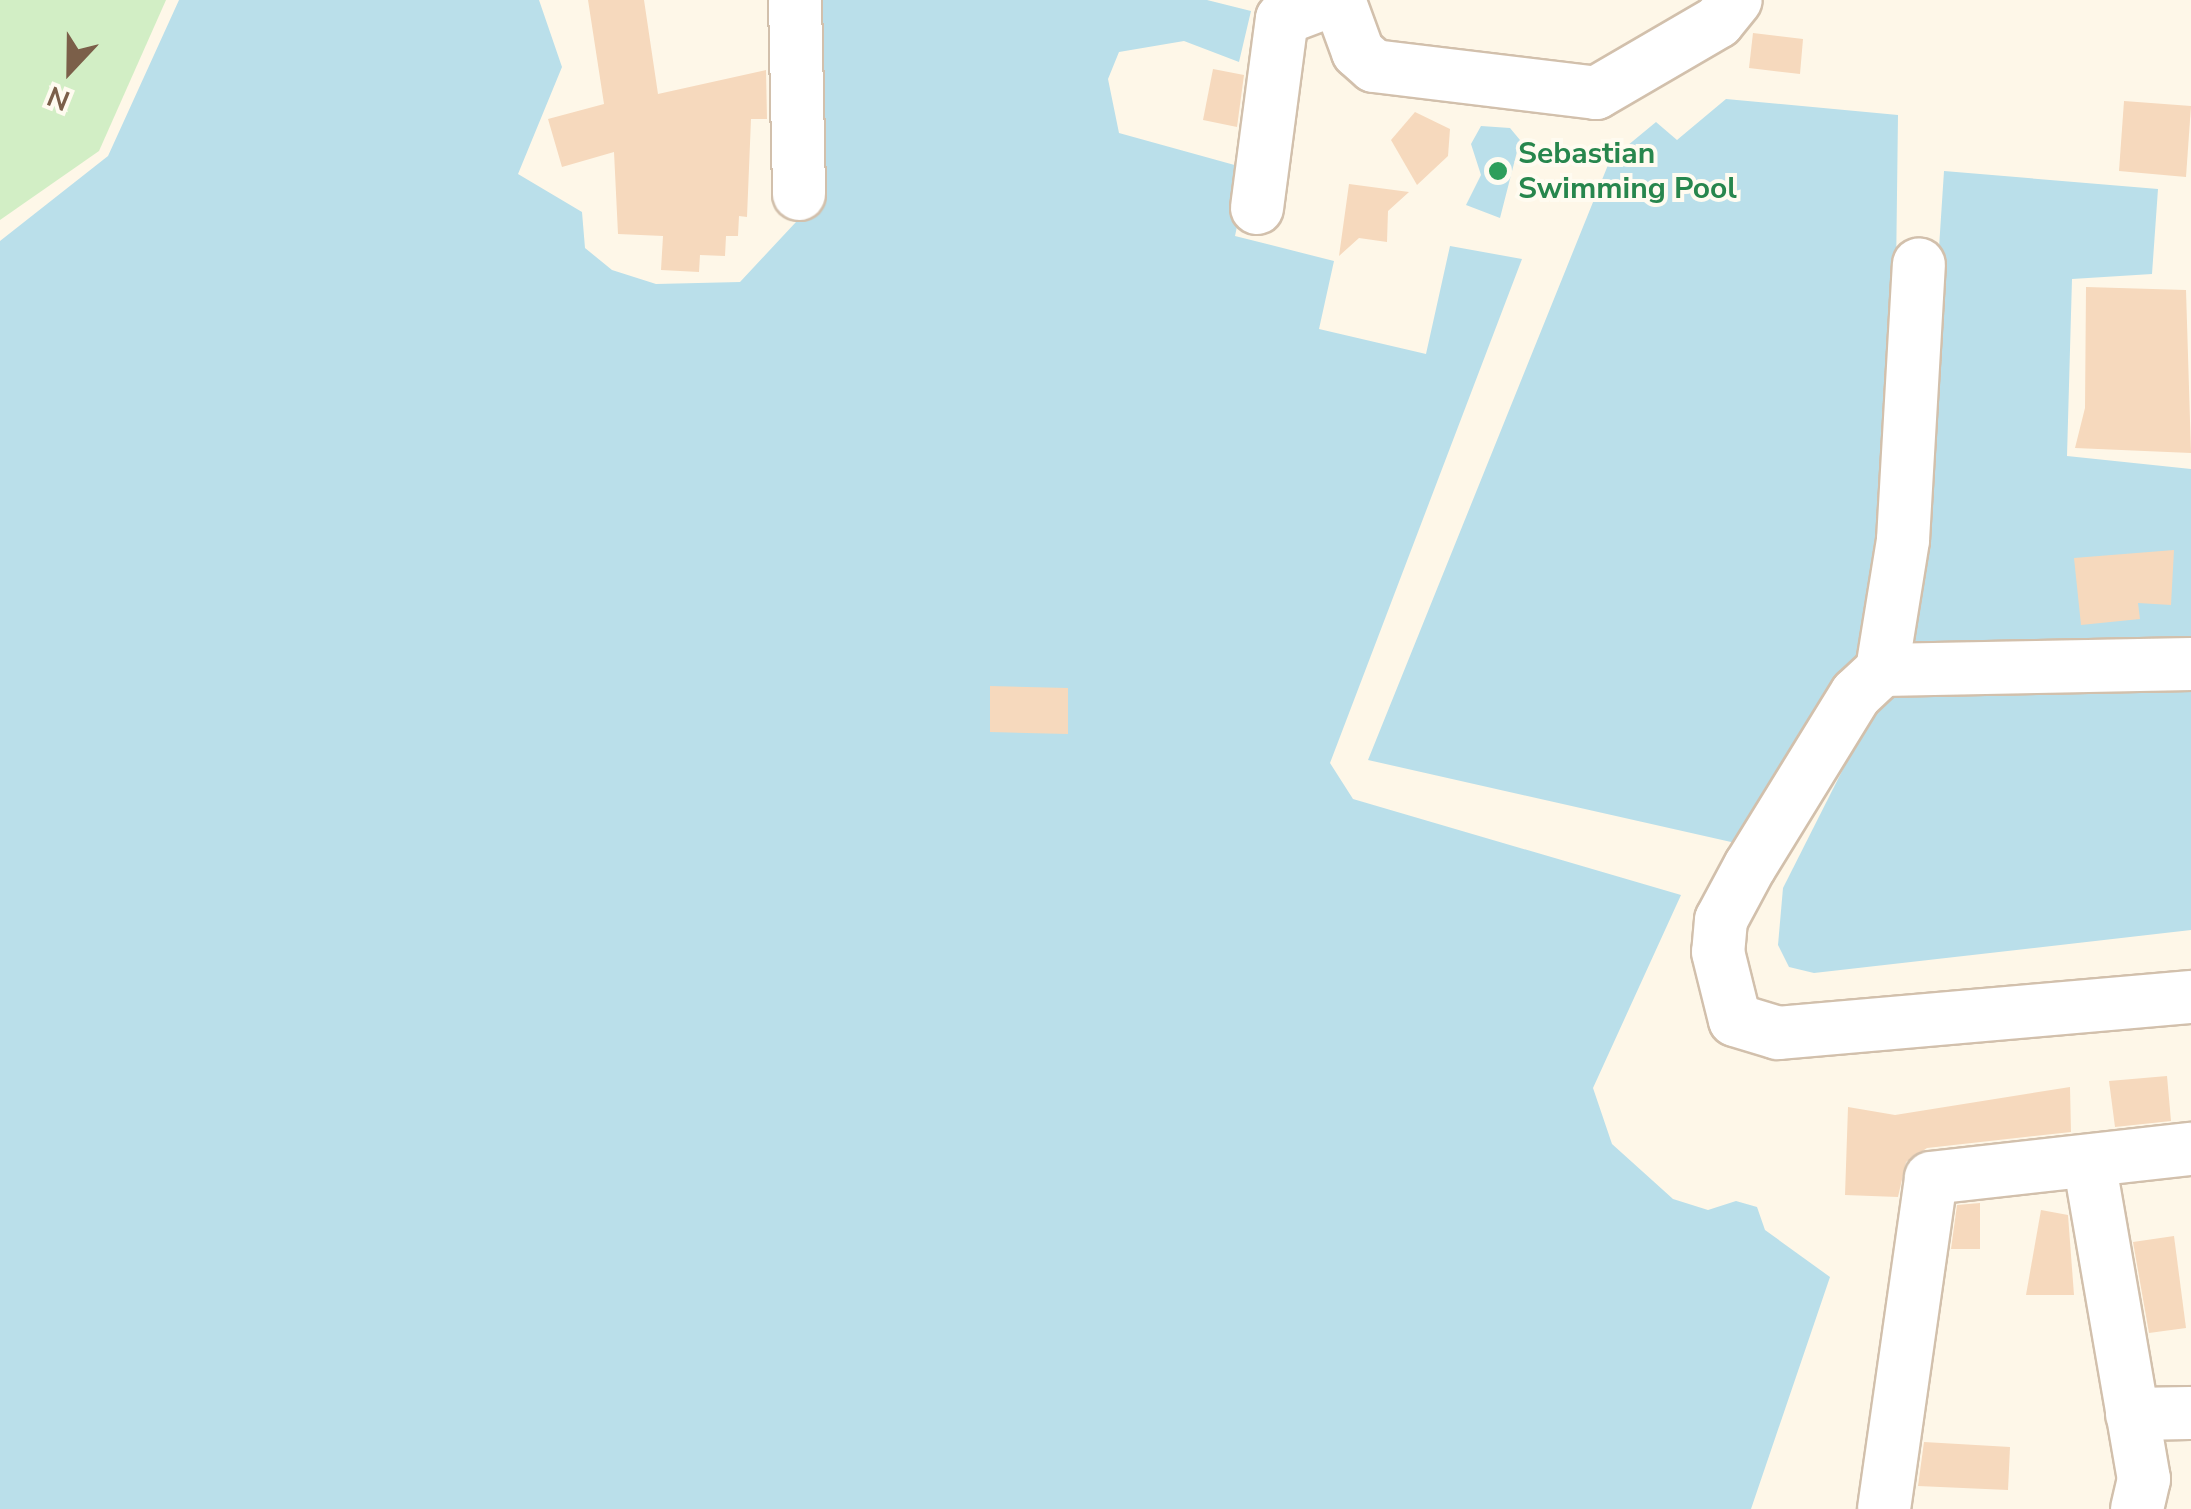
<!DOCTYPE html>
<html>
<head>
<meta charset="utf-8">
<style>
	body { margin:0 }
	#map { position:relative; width:2191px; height:1509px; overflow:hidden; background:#fef7e8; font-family:"Nunito Sans",sans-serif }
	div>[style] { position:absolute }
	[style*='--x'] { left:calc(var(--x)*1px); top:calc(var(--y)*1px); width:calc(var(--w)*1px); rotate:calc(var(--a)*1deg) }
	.green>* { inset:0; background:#d2eec5 }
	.water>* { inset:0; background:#badfea }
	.building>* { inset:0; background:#f6d9bd }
	.roads { filter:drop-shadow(2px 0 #d2c0ac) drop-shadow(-2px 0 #d2c0ac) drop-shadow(0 2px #d2c0ac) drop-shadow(0 -2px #d2c0ac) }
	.minor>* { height:52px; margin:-26px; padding:0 26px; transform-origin:26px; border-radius:26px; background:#fff }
	.dots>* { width:28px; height:28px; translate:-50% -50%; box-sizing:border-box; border:5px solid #fffbf0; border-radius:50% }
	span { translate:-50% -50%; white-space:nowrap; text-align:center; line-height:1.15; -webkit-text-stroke:8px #fffbf0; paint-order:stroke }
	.leisure-label { font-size:30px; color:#27864d; font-weight:700 }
	.left { translate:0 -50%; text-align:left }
	.north { position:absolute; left:20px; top:20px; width:100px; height:100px; -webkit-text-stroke:8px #fffbf0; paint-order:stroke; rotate:202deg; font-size:28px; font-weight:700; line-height:40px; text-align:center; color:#7b5f49 }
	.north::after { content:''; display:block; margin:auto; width:35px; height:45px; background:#7b5f49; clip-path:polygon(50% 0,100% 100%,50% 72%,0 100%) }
</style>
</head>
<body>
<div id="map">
	<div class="green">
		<i style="clip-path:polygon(0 0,166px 0,99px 151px,0 220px)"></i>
	</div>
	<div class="water">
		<i style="clip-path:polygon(179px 0,539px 0,562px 67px,518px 174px,582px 212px,585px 248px,612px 270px,656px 284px,740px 282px,810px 207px,819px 0,1207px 0,1251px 11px,1239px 62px,1184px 41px,1119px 52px,1108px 79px,1119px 133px,1249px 169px,1235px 236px,1334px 261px,1319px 329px,1426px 354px,1450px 246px,1522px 259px,1330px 763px,1353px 799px,1681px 895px,1593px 1088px,1612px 1144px,1673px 1199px,1708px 1210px,1736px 1201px,1757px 1207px,1765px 1230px,1830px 1277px,1751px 1509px,0 1509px,0 241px,108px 156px)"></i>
		<i style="clip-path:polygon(1726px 99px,1898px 115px,1894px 433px,1863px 652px,1740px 844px,1368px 760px,1610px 160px,1656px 122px,1677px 140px)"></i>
		<i style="clip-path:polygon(1481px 126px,1510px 128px,1520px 140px,1500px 218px,1466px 205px,1481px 175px,1471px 144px)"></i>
		<i style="clip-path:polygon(1944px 171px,2158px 189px,2152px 274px,2072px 279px,2067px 456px,2191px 469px,2191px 655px,1887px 650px,1929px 401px)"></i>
		<i style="clip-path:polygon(1890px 676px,2191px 680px,2191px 930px,1814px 973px,1789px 967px,1778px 945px,1783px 888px)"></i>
	</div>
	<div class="building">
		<i style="clip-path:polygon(588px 0,644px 0,658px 94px,766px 70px,767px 119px,751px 119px,747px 217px,739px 216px,738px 236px,726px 236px,725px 256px,700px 255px,699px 272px,661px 270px,663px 236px,618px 234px,614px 152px,562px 167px,548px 119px,604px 104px)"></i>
		<i style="clip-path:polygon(1753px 33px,1803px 39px,1800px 74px,1749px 68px)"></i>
		<i style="clip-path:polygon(1213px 69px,1244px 75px,1237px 127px,1203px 120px)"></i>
		<i style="clip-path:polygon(2124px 101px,2191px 106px,2186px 177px,2119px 171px)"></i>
		<i style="clip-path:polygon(1415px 112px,1450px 129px,1448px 156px,1417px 185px,1391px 140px)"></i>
		<i style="clip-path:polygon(1349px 184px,1409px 192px,1388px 211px,1387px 242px,1359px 238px,1339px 256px)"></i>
		<i style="clip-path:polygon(2086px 287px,2186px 290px,2191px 453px,2075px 448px,2085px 408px)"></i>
		<i style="clip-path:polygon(2174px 550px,2171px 605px,2138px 603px,2140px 619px,2081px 625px,2074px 558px)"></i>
		<i style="clip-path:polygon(990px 686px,1068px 688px,1068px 734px,990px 732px)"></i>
		<i style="clip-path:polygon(2167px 1076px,2171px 1121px,2115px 1127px,2109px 1081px)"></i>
		<i style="clip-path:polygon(2070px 1087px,2071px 1132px,1927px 1148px,1906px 1162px,1898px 1197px,1845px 1195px,1848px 1107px,1895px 1115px)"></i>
		<i style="clip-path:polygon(1980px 1203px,1980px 1249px,1951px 1249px,1957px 1205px)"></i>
		<i style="clip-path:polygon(2041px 1210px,2068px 1215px,2074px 1295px,2026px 1295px)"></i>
		<i style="clip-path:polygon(2174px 1236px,2186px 1328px,2149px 1333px,2133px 1242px)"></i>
		<i style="clip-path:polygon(1924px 1442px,2010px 1447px,2008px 1490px,1918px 1486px)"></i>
	</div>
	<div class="roads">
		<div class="minor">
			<i style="--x:795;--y:0;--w:194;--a:88.8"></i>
			<i style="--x:1339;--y:0;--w:55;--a:69.9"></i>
			<i style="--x:1358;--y:52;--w:21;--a:41"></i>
			<i style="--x:1374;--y:66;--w:224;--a:6.9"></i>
			<i style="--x:1596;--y:93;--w:141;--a:-30.2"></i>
			<i style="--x:1718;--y:22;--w:28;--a:-51"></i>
			<i style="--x:1257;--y:208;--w:191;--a:-82.5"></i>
			<i style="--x:1282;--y:19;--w:53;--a:-20.8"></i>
			<i style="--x:2191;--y:664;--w:309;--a:178.9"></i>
			<i style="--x:1882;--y:670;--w:35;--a:137"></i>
			<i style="--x:1856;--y:694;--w:202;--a:121.6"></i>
			<i style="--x:1750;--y:866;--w:61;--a:118.2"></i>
			<i style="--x:1721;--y:920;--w:32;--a:95"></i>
			<i style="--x:1718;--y:952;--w:70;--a:76"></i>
			<i style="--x:1735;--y:1020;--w:45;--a:16.8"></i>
			<i style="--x:1778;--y:1033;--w:415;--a:-5"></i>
			<i style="--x:1882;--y:670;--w:132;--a:-80.8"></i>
			<i style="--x:1903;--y:540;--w:276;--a:-86.7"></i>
			<i style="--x:2089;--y:1161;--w:323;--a:80.2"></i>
			<i style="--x:2144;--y:1479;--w:31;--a:103"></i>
			<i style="--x:2132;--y:1414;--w:59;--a:-1"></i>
			<i style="--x:1884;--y:1509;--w:334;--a:-81.9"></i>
			<i style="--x:1931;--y:1178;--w:262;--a:-6.4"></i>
		</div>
	</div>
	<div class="dots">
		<i style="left:1498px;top:171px;background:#2e9e5b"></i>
	</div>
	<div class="leisure-label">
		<span class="left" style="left:1518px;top:171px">Sebastian<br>Swimming Pool</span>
	</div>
	<div class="north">N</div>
</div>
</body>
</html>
